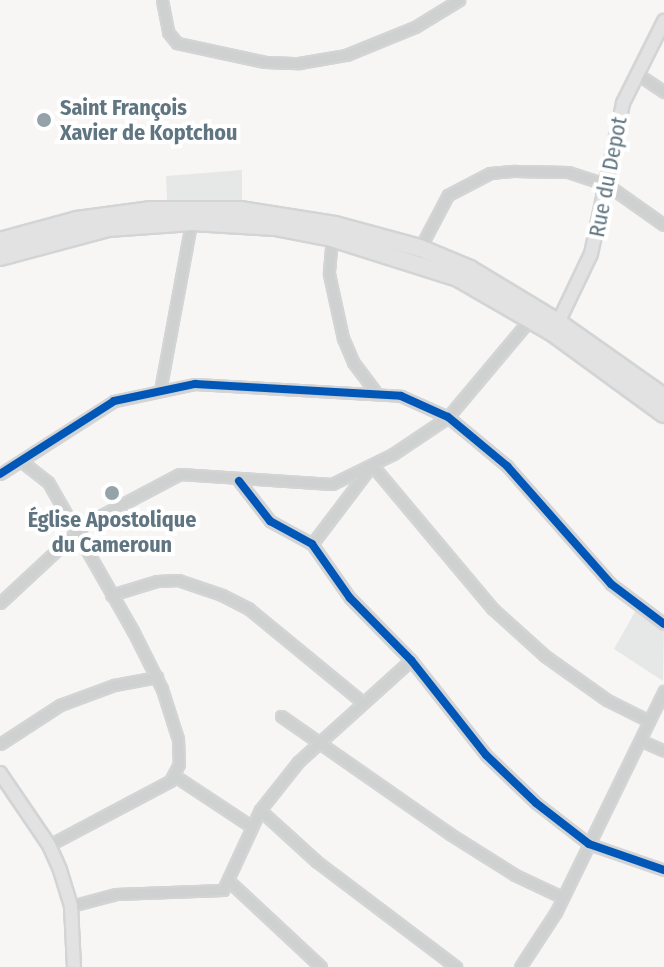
<!DOCTYPE html>
<html>
<head>
<meta charset="utf-8">
<style>
	body { margin:0 }
	#map { position:relative; width:664px; height:967px; overflow:hidden; background:#f7f6f5; font-family:"Fira Sans Condensed",sans-serif }
	div>[style] { position:absolute }
	[style*='--x'] { left:calc(var(--x)*1px); top:calc(var(--y)*1px); width:calc(var(--w)*1px); rotate:calc(var(--a)*1deg) }
	.built>* { inset:0; background:#e6e8e7 }
	.roads { filter:drop-shadow(2px 0 #d3d4d5) drop-shadow(-2px 0 #d3d4d5) drop-shadow(0 2px #d3d4d5) drop-shadow(0 -2px #d3d4d5) }
	.street>* { height:9px; margin:-4.5px; padding:0 4.5px; transform-origin:4.5px; border-radius:4.5px; background:#cfd0d0 }
	.secondary>* { height:12px; margin:-6px; padding:0 6px; transform-origin:6px; border-radius:6px; background:#e2e2e2 }
	.highway>* { height:16px; margin:-8px; padding:0 8px; transform-origin:8px; border-radius:8px; background:#e2e2e2 }
	.cycleway>* { height:8px; margin:-4px; padding:0 4px; transform-origin:4px; border-radius:4px; background:#0057b8 }
	.dots>* { width:22px; height:22px; translate:-50% -50%; box-sizing:border-box; border:4px solid #fff; border-radius:50% }
	span { translate:-50% -50%; white-space:nowrap; text-align:center; line-height:1.15; -webkit-text-stroke:8px #fff; paint-order:stroke }
	.poi-label { font-size:22px; color:#607582; font-weight:700 }
	.left { translate:0 -50%; text-align:left }
	.street-label { font-size:22px; color:#607582 }
</style>
</head>
<body>
<div id="map">
	<div class="built">
		<i style="clip-path:polygon(242px 170px,242px 202px,167px 201px,166px 176px)"></i>
		<i style="clip-path:polygon(636px 610px,664px 627px,663px 681px,614px 649px)"></i>
	</div>
	<div class="roads">
		<div class="street">
			<i style="--x:162;--y:0;--w:33;--a:79"></i>
			<i style="--x:168;--y:32;--w:14;--a:51"></i>
			<i style="--x:177;--y:43;--w:90;--a:12.2"></i>
			<i style="--x:265;--y:62;--w:34;--a:2"></i>
			<i style="--x:299;--y:63;--w:48;--a:-9.7"></i>
			<i style="--x:346;--y:55;--w:74;--a:-22.1"></i>
			<i style="--x:415;--y:27;--w:52;--a:-31.5"></i>
			<i style="--x:636;--y:73;--w:34;--a:34"></i>
			<i style="--x:332;--y:237;--w:37;--a:95"></i>
			<i style="--x:329;--y:274;--w:66;--a:77.7"></i>
			<i style="--x:343;--y:338;--w:26;--a:67"></i>
			<i style="--x:353;--y:362;--w:36;--a:53"></i>
			<i style="--x:420;--y:248;--w:60;--a:-62.2"></i>
			<i style="--x:448;--y:195;--w:47;--a:-27.6"></i>
			<i style="--x:490;--y:173;--w:25;--a:-5"></i>
			<i style="--x:515;--y:171;--w:53;--a:1.1"></i>
			<i style="--x:568;--y:172;--w:40;--a:18"></i>
			<i style="--x:606;--y:184;--w:71;--a:35.3"></i>
			<i style="--x:160;--y:391;--w:176;--a:-79.5"></i>
			<i style="--x:21;--y:461;--w:34;--a:38"></i>
			<i style="--x:48;--y:482;--w:172;--a:60.3"></i>
			<i style="--x:133;--y:631;--w:65;--a:63.4"></i>
			<i style="--x:162;--y:689;--w:52;--a:72.3"></i>
			<i style="--x:178;--y:739;--w:25;--a:88"></i>
			<i style="--x:179;--y:764;--w:19;--a:118"></i>
			<i style="--x:170;--y:781;--w:137;--a:152.1"></i>
			<i style="--x:0;--y:474;--w:135;--a:-32.6"></i>
			<i style="--x:114;--y:401;--w:83;--a:-11.9"></i>
			<i style="--x:195;--y:384;--w:206;--a:3.3"></i>
			<i style="--x:401;--y:396;--w:51;--a:24.1"></i>
			<i style="--x:448;--y:417;--w:77;--a:39.7"></i>
			<i style="--x:507;--y:466;--w:157;--a:48.6"></i>
			<i style="--x:611;--y:584;--w:66;--a:37"></i>
			<i style="--x:239;--y:481;--w:51;--a:52.2"></i>
			<i style="--x:270;--y:521;--w:48;--a:28.7"></i>
			<i style="--x:312;--y:544;--w:66;--a:54.9"></i>
			<i style="--x:350;--y:598;--w:87;--a:45.5"></i>
			<i style="--x:411;--y:660;--w:121;--a:51.7"></i>
			<i style="--x:486;--y:755;--w:69;--a:43.8"></i>
			<i style="--x:536;--y:803;--w:67;--a:37.7"></i>
			<i style="--x:589;--y:844;--w:79;--a:19.1"></i>
			<i style="--x:312;--y:544;--w:99;--a:-52.8"></i>
			<i style="--x:372;--y:465;--w:188;--a:50"></i>
			<i style="--x:493;--y:609;--w:70;--a:42.1"></i>
			<i style="--x:545;--y:656;--w:76;--a:35.4"></i>
			<i style="--x:607;--y:700;--w:47;--a:26.6"></i>
			<i style="--x:111;--y:595;--w:48;--a:-16.9"></i>
			<i style="--x:157;--y:581;--w:21;--a:-3"></i>
			<i style="--x:178;--y:580;--w:46;--a:18.8"></i>
			<i style="--x:222;--y:595;--w:30;--a:27"></i>
			<i style="--x:249;--y:609;--w:145;--a:39.4"></i>
			<i style="--x:0;--y:603;--w:116;--a:-42.9"></i>
			<i style="--x:85;--y:524;--w:107;--a:-27.8"></i>
			<i style="--x:180;--y:474;--w:152;--a:3.8"></i>
			<i style="--x:332;--y:484;--w:68;--a:-26.2"></i>
			<i style="--x:393;--y:454;--w:66;--a:-33.9"></i>
			<i style="--x:448;--y:417;--w:129;--a:-50"></i>
			<i style="--x:281;--y:716;--w:206;--a:34.9"></i>
			<i style="--x:450;--y:834;--w:77;--a:32.2"></i>
			<i style="--x:515;--y:875;--w:52;--a:25.1"></i>
			<i style="--x:642;--y:741;--w:24;--a:24"></i>
			<i style="--x:0;--y:744;--w:72;--a:-33"></i>
			<i style="--x:60;--y:705;--w:58;--a:-20.3"></i>
			<i style="--x:114;--y:685;--w:44;--a:-10.5"></i>
			<i style="--x:175;--y:776;--w:92;--a:33.5"></i>
			<i style="--x:260;--y:810;--w:76;--a:42.3"></i>
			<i style="--x:316;--y:861;--w:176;--a:37.1"></i>
			<i style="--x:231;--y:883;--w:123;--a:43"></i>
			<i style="--x:71;--y:906;--w:47;--a:-14.9"></i>
			<i style="--x:116;--y:894;--w:107;--a:-2.1"></i>
			<i style="--x:223;--y:890;--w:88;--a:-65.2"></i>
			<i style="--x:260;--y:810;--w:61;--a:-51.6"></i>
			<i style="--x:298;--y:762;--w:152;--a:-42.1"></i>
			<i style="--x:520;--y:967;--w:66;--a:-56.8"></i>
			<i style="--x:556;--y:912;--w:246;--a:-64"></i>
		</div>
		<div class="secondary">
			<i style="--x:556;--y:327;--w:81;--a:-64.4"></i>
			<i style="--x:591;--y:254;--w:154;--a:-78"></i>
			<i style="--x:623;--y:103;--w:92;--a:-63.4"></i>
			<i style="--x:0;--y:773;--w:87;--a:55.8"></i>
			<i style="--x:49;--y:845;--w:27;--a:66"></i>
			<i style="--x:60;--y:870;--w:38;--a:73"></i>
			<i style="--x:71;--y:906;--w:61;--a:87.2"></i>
		</div>
		<div class="highway">
			<i style="--x:0;--y:241;--w:80;--a:-15.3"></i>
			<i style="--x:77;--y:220;--w:75;--a:-7.7"></i>
			<i style="--x:151;--y:210;--w:89;--a:0"></i>
			<i style="--x:240;--y:210;--w:96;--a:9"></i>
			<i style="--x:335;--y:225;--w:88;--a:15.1"></i>
			<i style="--x:420;--y:248;--w:54;--a:22.8"></i>
			<i style="--x:470;--y:269;--w:104;--a:31.2"></i>
			<i style="--x:559;--y:323;--w:128;--a:35.2"></i>
			<i style="--x:0;--y:257;--w:112;--a:-15"></i>
			<i style="--x:108;--y:228;--w:84;--a:-4.1"></i>
			<i style="--x:192;--y:222;--w:83;--a:3.4"></i>
			<i style="--x:275;--y:227;--w:58;--a:10.9"></i>
			<i style="--x:332;--y:238;--w:132;--a:17.6"></i>
			<i style="--x:458;--y:278;--w:110;--a:30.1"></i>
			<i style="--x:553;--y:333;--w:137;--a:36.1"></i>
		</div>
	</div>
	<div class="cycleway">
		<i style="--x:0;--y:474;--w:135;--a:-32.6"></i>
		<i style="--x:114;--y:401;--w:83;--a:-11.9"></i>
		<i style="--x:195;--y:384;--w:206;--a:3.3"></i>
		<i style="--x:401;--y:396;--w:51;--a:24.1"></i>
		<i style="--x:448;--y:417;--w:77;--a:39.7"></i>
		<i style="--x:507;--y:466;--w:157;--a:48.6"></i>
		<i style="--x:611;--y:584;--w:66;--a:37"></i>
		<i style="--x:239;--y:481;--w:51;--a:52.2"></i>
		<i style="--x:270;--y:521;--w:48;--a:28.7"></i>
		<i style="--x:312;--y:544;--w:66;--a:54.9"></i>
		<i style="--x:350;--y:598;--w:87;--a:45.5"></i>
		<i style="--x:411;--y:660;--w:121;--a:51.7"></i>
		<i style="--x:486;--y:755;--w:69;--a:43.8"></i>
		<i style="--x:536;--y:803;--w:67;--a:37.7"></i>
		<i style="--x:589;--y:844;--w:79;--a:19.1"></i>
	</div>
	<div class="dots">
		<i style="left:44px;top:120px;background:#95a2aa"></i>
		<i style="left:112px;top:493px;background:#95a2aa"></i>
	</div>
	<div class="poi-label">
		<span class="left" style="left:60px;top:120px">Saint François<br>Xavier de Koptchou</span>
		<span style="left:112px;top:532px">Église Apostolique<br>du Cameroun</span>
	</div>
	<div class="street-label">
		<span style="left:608px;top:177px;rotate:-79deg">Rue du Depot</span>
	</div>
</div>
</body>
</html>
